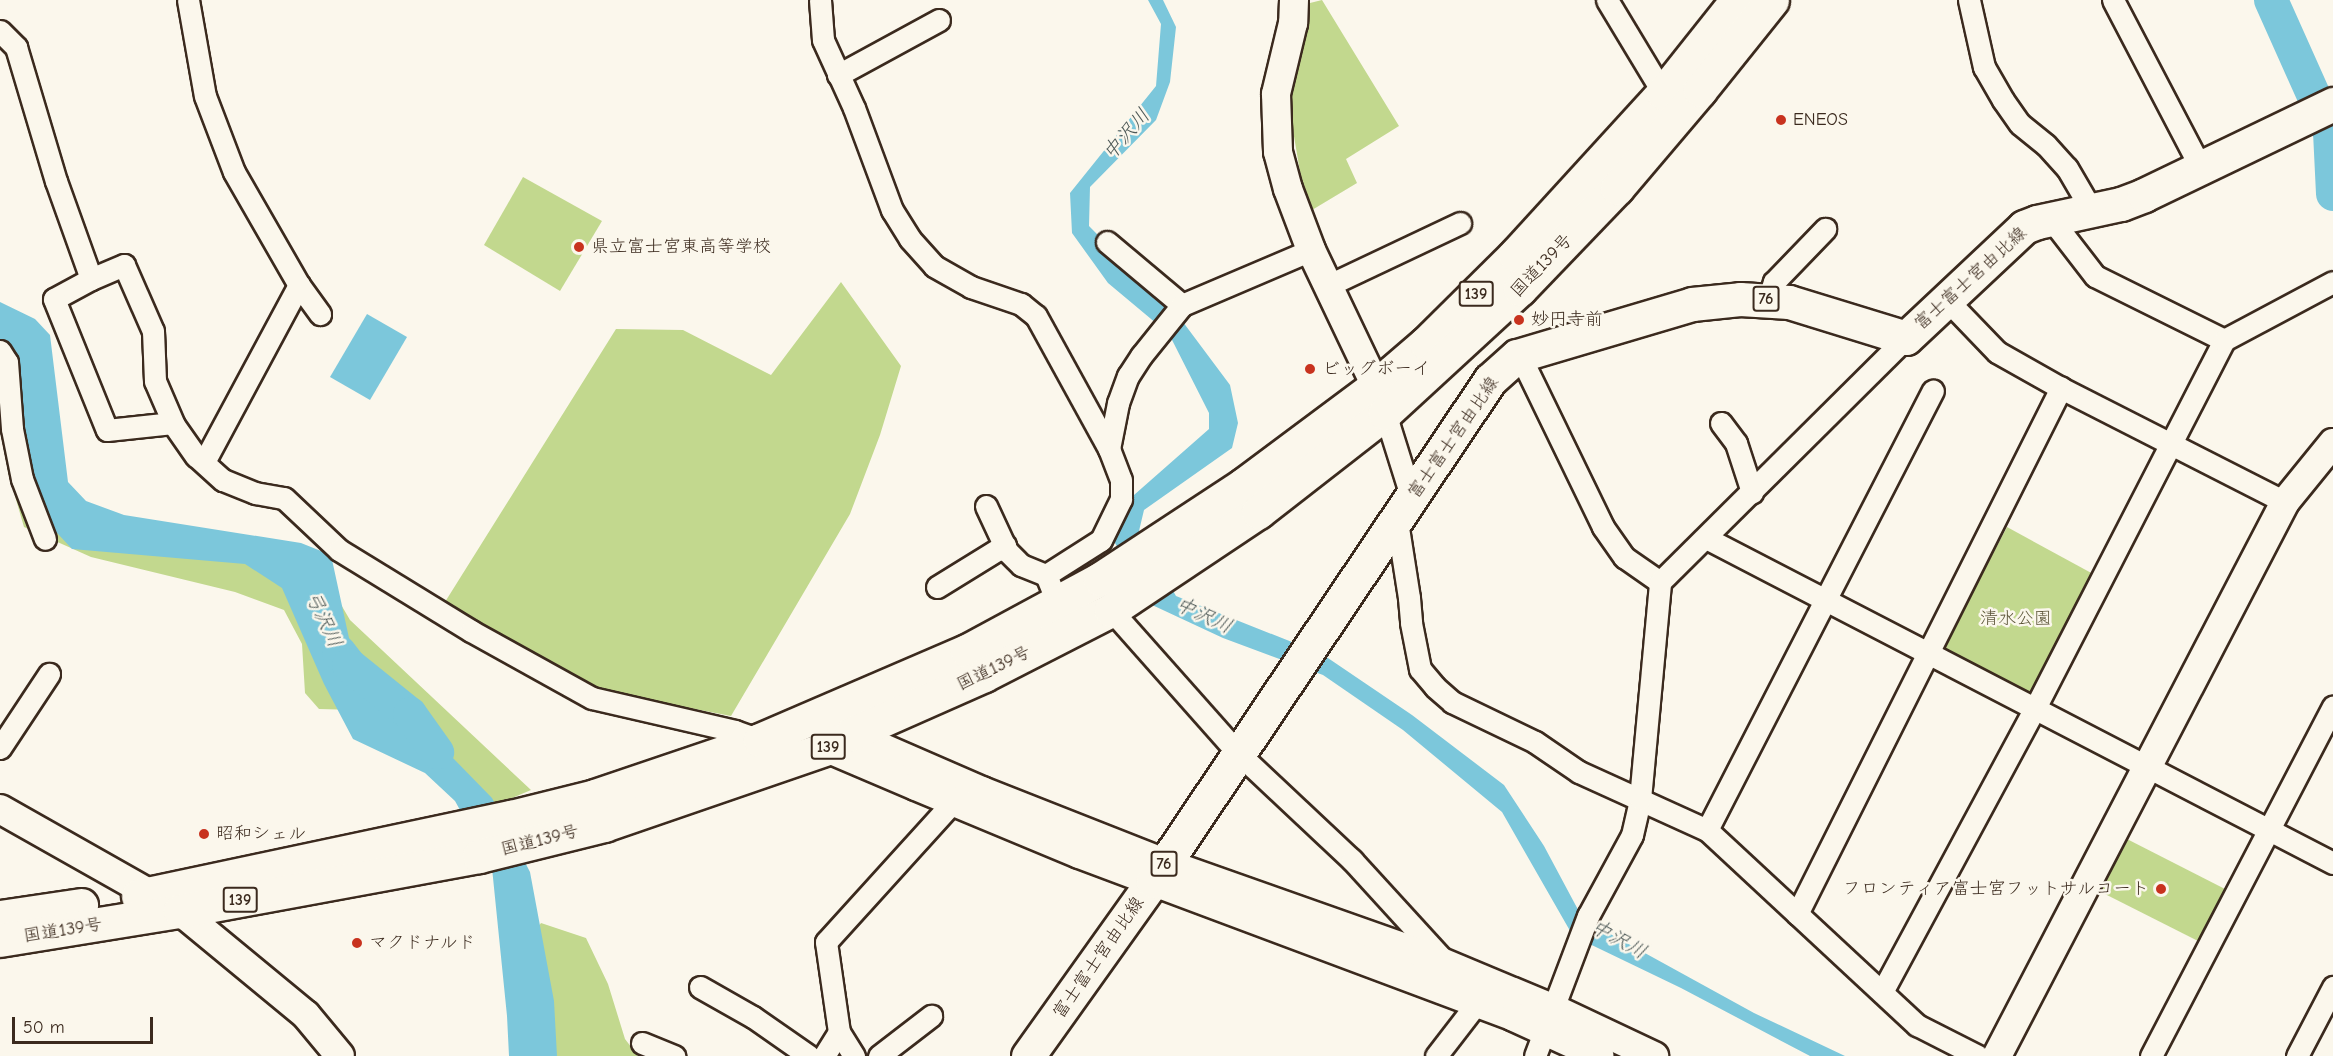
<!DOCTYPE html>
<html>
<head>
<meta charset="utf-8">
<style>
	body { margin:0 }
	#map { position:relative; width:2333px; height:1056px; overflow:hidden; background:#fbf7ec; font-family:"Comic Neue","Klee One",sans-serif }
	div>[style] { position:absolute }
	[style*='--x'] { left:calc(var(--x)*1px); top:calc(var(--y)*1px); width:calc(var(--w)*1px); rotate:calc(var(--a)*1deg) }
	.green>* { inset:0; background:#c2d88e }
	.water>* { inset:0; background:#7cc7db }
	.river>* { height:34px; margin:-17px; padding:0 17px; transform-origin:17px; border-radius:17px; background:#7cc7db }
	.roads { filter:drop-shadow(2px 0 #3b2a1e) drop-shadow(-2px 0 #3b2a1e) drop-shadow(0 2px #3b2a1e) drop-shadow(0 -2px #3b2a1e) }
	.street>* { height:21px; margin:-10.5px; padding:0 10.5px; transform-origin:10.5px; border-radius:10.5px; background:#fbf7ec }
	.secondary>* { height:28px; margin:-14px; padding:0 14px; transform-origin:14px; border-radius:14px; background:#fbf7ec }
	.primary>* { height:33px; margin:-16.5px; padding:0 16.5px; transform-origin:16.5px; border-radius:16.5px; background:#fbf7ec }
	.highway>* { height:33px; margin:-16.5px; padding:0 16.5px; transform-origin:16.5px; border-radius:16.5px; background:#fbf7ec }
	.dots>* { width:16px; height:16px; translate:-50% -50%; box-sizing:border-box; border:3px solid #fbf7ec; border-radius:50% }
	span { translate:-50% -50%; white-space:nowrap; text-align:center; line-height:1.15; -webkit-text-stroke:5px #fbf7ec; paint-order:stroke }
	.shield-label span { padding:2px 4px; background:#fbf7ec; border:2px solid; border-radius:4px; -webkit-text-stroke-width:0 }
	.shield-label { font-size:16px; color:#3b2a1e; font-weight:700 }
	.poi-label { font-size:18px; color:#3b2a1e }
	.left { translate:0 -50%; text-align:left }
	.right { translate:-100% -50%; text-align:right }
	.street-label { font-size:18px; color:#3b2a1e }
	.park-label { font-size:18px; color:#5d563a }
	.water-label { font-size:20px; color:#4e5957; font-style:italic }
	.scale { position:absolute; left:12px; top:1017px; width:141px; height:27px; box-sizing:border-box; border:3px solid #3b2a1e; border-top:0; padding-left:8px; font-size:18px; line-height:21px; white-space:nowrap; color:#3b2a1e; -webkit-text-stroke:4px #fbf7ec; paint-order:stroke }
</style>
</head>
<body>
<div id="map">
	<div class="green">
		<i style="clip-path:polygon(1322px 0,1399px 126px,1346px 159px,1357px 183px,1307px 213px,1287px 95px,1310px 3px)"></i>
		<i style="clip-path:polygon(523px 177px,602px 221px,560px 291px,484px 245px)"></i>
		<i style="clip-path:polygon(841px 282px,901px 366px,880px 435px,850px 514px,731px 716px,566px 684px,445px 602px,616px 329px,683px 330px,771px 375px)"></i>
		<i style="clip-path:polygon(0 315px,56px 484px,109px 523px,315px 560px,350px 620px,531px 790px,477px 813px,357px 710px,319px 709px,305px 693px,302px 644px,284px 610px,235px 592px,91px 557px,24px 527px,8px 472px,0 388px)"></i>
		<i style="clip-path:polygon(2007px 527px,2095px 575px,2035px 692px,2026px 696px,1941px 652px)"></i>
		<i style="clip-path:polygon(2123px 837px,2225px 889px,2198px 941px,2097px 890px)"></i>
		<i style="clip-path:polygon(541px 923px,586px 938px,608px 984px,625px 1039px,638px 1056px,535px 1056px,523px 949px)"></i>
	</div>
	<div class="water">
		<i style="clip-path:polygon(1148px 0,1163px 0,1176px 27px,1170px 82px,1156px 120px,1090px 187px,1089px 226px,1180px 318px,1230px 385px,1238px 423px,1232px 448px,1144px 510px,1139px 531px,1176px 596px,1322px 654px,1412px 715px,1504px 785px,1544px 846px,1583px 919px,1754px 1013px,1845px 1056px,1810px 1056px,1681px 988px,1573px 936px,1502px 812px,1403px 730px,1323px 675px,1223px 638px,1150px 604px,1111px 536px,1134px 495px,1209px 429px,1209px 413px,1169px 334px,1108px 283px,1072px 233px,1070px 193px,1156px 86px,1161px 24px)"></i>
		<i style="clip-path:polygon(0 302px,35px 319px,50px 335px,68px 482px,86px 501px,124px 515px,301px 543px,331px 555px,349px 638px,373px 682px,410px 714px,492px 798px,530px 872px,554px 1001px,557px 1056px,509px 1056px,507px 1016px,492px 868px,455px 801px,425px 773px,353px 739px,324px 684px,282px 588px,245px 564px,72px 549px,32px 506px,0 354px)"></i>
		<i style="clip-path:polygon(367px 314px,407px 337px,370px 400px,330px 377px)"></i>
	</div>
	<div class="river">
		<i style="--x:2271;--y:0;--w:145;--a:65.9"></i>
		<i style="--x:2330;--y:132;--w:62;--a:87.2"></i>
		<i style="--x:339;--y:652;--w:16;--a:52"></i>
		<i style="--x:349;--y:665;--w:78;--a:38.8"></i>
		<i style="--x:410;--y:714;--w:47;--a:54.6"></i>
	</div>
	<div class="roads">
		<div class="street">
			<i style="--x:188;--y:0;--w:97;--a:80"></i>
			<i style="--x:205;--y:96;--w:81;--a:69.1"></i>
			<i style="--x:234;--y:172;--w:130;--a:60.1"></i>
			<i style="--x:299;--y:285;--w:36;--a:54"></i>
			<i style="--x:820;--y:0;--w:40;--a:85.7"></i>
			<i style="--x:823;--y:40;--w:75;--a:65.5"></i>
			<i style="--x:854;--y:108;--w:109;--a:69.6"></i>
			<i style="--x:892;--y:210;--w:34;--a:58"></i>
			<i style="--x:910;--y:239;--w:36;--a:48"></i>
			<i style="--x:934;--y:266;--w:43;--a:29.6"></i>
			<i style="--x:971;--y:287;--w:53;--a:18.8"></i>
			<i style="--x:1021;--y:304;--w:19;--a:39"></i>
			<i style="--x:1036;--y:316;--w:152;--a:61.2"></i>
			<i style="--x:1607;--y:0;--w:109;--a:58.9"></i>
			<i style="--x:1969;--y:0;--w:69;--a:77.4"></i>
			<i style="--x:1984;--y:67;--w:38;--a:60"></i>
			<i style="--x:2003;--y:100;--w:29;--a:55"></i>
			<i style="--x:2020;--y:124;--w:33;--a:39"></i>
			<i style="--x:2046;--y:145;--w:31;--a:48"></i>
			<i style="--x:2067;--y:168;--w:48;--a:59.7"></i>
			<i style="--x:2113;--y:0;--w:192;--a:62.4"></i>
			<i style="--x:0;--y:31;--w:23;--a:45"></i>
			<i style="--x:16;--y:47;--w:140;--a:73.4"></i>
			<i style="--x:56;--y:181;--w:104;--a:70.3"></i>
			<i style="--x:91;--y:279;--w:36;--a:-23"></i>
			<i style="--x:124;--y:265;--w:72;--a:66.3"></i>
			<i style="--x:153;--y:331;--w:50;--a:87.7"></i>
			<i style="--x:155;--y:381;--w:48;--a:66.6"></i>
			<i style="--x:174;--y:425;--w:38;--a:55"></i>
			<i style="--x:196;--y:456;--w:36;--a:42"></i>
			<i style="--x:223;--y:480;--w:35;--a:22"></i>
			<i style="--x:255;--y:493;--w:29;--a:10"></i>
			<i style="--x:284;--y:498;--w:76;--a:43.4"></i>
			<i style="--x:339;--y:550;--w:155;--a:31.5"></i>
			<i style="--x:471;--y:631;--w:138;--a:29"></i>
			<i style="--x:592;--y:698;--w:147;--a:13"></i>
			<i style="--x:735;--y:731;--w:27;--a:20"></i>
			<i style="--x:838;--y:75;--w:115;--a:-28.6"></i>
			<i style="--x:2051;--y:219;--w:72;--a:52.3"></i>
			<i style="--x:2095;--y:276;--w:144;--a:26.4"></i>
			<i style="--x:1107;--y:242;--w:98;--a:40"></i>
			<i style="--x:91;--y:279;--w:42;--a:151.6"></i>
			<i style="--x:54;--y:299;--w:141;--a:68"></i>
			<i style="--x:107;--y:430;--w:66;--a:-6.1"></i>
			<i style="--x:1329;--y:285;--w:145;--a:-25.3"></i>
			<i style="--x:1768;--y:300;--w:19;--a:-72"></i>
			<i style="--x:1774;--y:282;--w:74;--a:-46.1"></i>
			<i style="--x:1947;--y:300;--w:72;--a:46.1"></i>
			<i style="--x:1997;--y:352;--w:73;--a:29.4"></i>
			<i style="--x:2061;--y:388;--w:251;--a:27"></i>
			<i style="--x:0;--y:351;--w:13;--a:58"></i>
			<i style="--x:7;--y:362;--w:67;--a:85.7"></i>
			<i style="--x:12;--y:429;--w:51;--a:78.7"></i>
			<i style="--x:22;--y:479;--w:64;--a:69"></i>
			<i style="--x:1517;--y:356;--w:11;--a:49"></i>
			<i style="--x:1524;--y:364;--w:181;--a:64.1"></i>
			<i style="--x:1603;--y:527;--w:37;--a:55"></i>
			<i style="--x:1624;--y:557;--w:44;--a:34.8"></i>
			<i style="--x:1385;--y:413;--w:90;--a:72.6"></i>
			<i style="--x:1721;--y:423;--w:25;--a:53"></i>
			<i style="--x:1736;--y:443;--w:52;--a:71.9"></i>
			<i style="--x:204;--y:462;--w:201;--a:-61.8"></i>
			<i style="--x:986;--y:506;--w:50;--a:65"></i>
			<i style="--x:1007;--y:551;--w:20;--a:45"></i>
			<i style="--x:1021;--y:565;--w:27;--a:22"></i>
			<i style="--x:1397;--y:521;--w:78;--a:81.1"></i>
			<i style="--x:1409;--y:598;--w:25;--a:85"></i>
			<i style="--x:1411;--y:623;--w:47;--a:78.9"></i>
			<i style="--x:1420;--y:669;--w:23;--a:50"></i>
			<i style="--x:1435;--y:687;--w:23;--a:41"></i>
			<i style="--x:1452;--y:702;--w:92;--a:25.7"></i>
			<i style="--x:1535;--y:742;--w:53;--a:34.3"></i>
			<i style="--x:1579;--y:772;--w:141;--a:24.4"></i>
			<i style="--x:1707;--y:830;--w:287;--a:42.9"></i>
			<i style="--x:1917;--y:1025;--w:68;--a:26.9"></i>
			<i style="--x:1706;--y:538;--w:706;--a:27.4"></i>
			<i style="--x:937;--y:587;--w:80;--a:-31.7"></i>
			<i style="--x:1057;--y:602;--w:29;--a:-112"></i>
			<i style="--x:1046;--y:575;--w:65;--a:-32.5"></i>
			<i style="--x:1101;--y:540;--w:46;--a:-64"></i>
			<i style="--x:1121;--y:499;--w:19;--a:-90"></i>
			<i style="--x:1121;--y:480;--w:33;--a:-111"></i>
			<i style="--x:1109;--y:449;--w:47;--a:-78.9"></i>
			<i style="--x:1118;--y:403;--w:29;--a:-70"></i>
			<i style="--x:1128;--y:376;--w:24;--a:-57"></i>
			<i style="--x:1141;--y:356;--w:65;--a:-51.2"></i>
			<i style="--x:1182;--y:305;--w:140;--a:-23.1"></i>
			<i style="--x:1111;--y:610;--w:190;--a:48.4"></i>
			<i style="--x:1237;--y:752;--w:158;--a:43.2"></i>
			<i style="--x:1352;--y:860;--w:138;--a:47.6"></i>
			<i style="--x:0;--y:748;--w:89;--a:-56.5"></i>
			<i style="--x:1707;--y:830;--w:494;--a:-62.8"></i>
			<i style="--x:1797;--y:914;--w:589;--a:-63.35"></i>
			<i style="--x:700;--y:987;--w:61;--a:29.5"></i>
			<i style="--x:753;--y:1017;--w:68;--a:34.9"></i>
			<i style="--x:1882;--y:992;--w:320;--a:-61.7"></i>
			<i style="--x:2034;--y:710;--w:416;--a:-62.8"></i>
			<i style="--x:2224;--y:340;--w:123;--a:-28"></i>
			<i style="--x:642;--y:1043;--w:35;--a:22"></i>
			<i style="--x:824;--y:1056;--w:28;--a:-58"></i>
			<i style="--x:854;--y:1056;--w:28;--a:-122"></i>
			<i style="--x:839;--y:1032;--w:91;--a:-98.2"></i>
			<i style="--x:826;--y:942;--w:190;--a:-47.8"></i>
			<i style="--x:879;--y:1056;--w:66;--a:-37.6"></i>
			<i style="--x:1436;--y:1056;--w:67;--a:-52.3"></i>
			<i style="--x:1535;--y:1056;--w:150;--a:-69.3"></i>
			<i style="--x:1588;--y:916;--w:92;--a:-61.5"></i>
			<i style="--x:1632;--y:835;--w:37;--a:-77"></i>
			<i style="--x:1640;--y:799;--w:218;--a:-84.7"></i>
			<i style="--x:1660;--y:582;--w:346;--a:-44.8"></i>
			<i style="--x:2151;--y:1056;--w:394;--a:-62.5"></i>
			<i style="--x:2297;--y:1056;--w:78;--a:-62.4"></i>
		</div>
		<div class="secondary">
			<i style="--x:1294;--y:0;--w:23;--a:92"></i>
			<i style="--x:1293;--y:23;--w:73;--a:103.5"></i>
			<i style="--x:1276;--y:94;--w:58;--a:88"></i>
			<i style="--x:1278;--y:152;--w:38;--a:75"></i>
			<i style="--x:1288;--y:189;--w:65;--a:69.3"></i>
			<i style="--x:1311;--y:250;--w:151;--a:64.5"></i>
			<i style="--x:1376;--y:386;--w:20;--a:70"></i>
			<i style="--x:846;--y:720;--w:15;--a:70"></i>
			<i style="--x:851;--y:734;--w:143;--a:23.5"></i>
			<i style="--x:982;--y:791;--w:197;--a:21.5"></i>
			<i style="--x:1165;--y:863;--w:273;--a:19.5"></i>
			<i style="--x:1422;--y:954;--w:141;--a:22.6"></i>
			<i style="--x:1552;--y:1008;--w:113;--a:25.2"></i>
			<i style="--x:832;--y:730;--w:19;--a:106"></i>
			<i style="--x:827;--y:748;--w:97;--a:23.1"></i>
			<i style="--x:916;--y:786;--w:177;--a:22.6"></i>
			<i style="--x:1079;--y:854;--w:465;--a:20.5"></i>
			<i style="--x:1514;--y:1017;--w:94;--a:24.6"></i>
			<i style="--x:0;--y:809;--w:207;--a:29.5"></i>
			<i style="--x:180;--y:911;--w:163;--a:39.5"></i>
			<i style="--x:306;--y:1015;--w:53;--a:50.3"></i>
			<i style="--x:1997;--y:1056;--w:624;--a:-62.53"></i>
			<i style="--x:2285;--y:502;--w:76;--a:-50.9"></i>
		</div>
		<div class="primary">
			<i style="--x:1028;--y:1056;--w:215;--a:-54.5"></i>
			<i style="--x:1153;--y:881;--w:604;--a:-56.07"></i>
			<i style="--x:1490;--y:380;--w:36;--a:-42"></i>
			<i style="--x:1517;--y:356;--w:183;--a:-16.5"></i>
			<i style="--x:1692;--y:304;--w:48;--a:-5.9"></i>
			<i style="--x:1740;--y:299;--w:49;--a:3.5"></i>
			<i style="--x:1789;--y:302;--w:122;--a:17.1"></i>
			<i style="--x:1906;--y:338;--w:162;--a:-43.2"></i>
			<i style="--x:2024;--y:227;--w:14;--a:-21"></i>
			<i style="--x:2037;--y:222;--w:86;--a:-12.1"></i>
			<i style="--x:2121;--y:204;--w:25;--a:-21"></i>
			<i style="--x:2144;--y:195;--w:210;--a:-25.7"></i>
		</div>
		<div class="highway">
			<i style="--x:138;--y:896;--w:381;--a:-12"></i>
			<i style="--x:511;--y:817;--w:87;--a:-14"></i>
			<i style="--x:595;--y:796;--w:174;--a:-18.7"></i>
			<i style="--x:760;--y:740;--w:225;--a:-23.3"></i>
			<i style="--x:967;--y:651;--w:151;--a:-28.4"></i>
			<i style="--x:1100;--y:579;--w:171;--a:-33.3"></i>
			<i style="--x:1243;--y:485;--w:166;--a:-36.7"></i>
			<i style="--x:1376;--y:386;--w:66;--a:-40.7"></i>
			<i style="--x:1426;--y:343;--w:125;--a:-44.7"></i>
			<i style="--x:1515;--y:255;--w:219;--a:-47.6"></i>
			<i style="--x:1663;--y:93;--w:119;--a:-51.5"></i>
			<i style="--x:0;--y:917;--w:82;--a:-8.4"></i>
			<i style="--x:0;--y:940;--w:182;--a:-9.2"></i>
			<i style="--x:180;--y:911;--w:304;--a:-10.4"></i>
			<i style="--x:479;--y:856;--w:129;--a:-13.9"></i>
			<i style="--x:604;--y:825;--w:236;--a:-19"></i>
			<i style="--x:827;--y:748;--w:28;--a:-30"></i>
			<i style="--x:851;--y:734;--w:145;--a:-23.9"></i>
			<i style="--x:984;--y:675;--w:143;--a:-27.1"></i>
			<i style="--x:1111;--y:610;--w:177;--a:-33.7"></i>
			<i style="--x:1258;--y:512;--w:161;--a:-37.9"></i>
			<i style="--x:1385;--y:413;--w:183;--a:-42.6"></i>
			<i style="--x:1520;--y:289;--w:140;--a:-46.2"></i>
			<i style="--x:1617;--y:188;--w:128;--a:-49.7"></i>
			<i style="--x:1700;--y:90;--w:115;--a:-51.3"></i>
		</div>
	</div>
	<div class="dots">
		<i style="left:1781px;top:120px;background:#c8321e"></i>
		<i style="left:579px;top:247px;background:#c8321e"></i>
		<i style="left:1519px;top:320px;background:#c8321e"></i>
		<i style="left:1310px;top:369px;background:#c8321e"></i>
		<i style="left:204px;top:834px;background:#c8321e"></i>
		<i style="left:2161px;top:889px;background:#c8321e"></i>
		<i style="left:357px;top:943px;background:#c8321e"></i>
	</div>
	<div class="shield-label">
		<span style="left:1476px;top:294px">139</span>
		<span style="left:1766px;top:299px">76</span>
		<span style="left:828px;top:747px">139</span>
		<span style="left:1164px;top:864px">76</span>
		<span style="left:240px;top:900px">139</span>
	</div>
	<div class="poi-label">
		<span class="left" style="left:1793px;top:120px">ENEOS</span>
		<span class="left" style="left:591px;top:247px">県立富士宮東高等学校</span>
		<span class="left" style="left:1531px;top:320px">妙円寺前</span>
		<span class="left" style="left:1322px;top:369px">ビッグボーイ</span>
		<span class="left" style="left:216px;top:834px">昭和シェル</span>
		<span class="right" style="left:2149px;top:889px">フロンティア富士宮フットサルコート</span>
		<span class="left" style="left:369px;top:943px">マクドナルド</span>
	</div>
	<div class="street-label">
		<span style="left:1542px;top:266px;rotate:-46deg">国道139号</span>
		<span style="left:1971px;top:279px;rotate:-42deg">富士富士宮由比線</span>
		<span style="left:1454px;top:438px;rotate:-55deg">富士富士宮由比線</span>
		<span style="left:994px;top:669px;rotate:-26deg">国道139号</span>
		<span style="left:540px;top:841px;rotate:-14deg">国道139号</span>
		<span style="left:63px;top:931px;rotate:-9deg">国道139号</span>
		<span style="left:1099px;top:958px;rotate:-55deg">富士富士宮由比線</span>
	</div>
	<div class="park-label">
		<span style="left:2016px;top:619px">清水公園</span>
	</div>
	<div class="water-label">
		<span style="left:1126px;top:134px;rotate:-49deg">中沢川</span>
		<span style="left:1204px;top:615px;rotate:25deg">中沢川</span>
		<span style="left:324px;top:619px;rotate:65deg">弓沢川</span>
		<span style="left:1619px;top:939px;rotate:29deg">中沢川</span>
	</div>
	<div class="scale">50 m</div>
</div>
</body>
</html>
